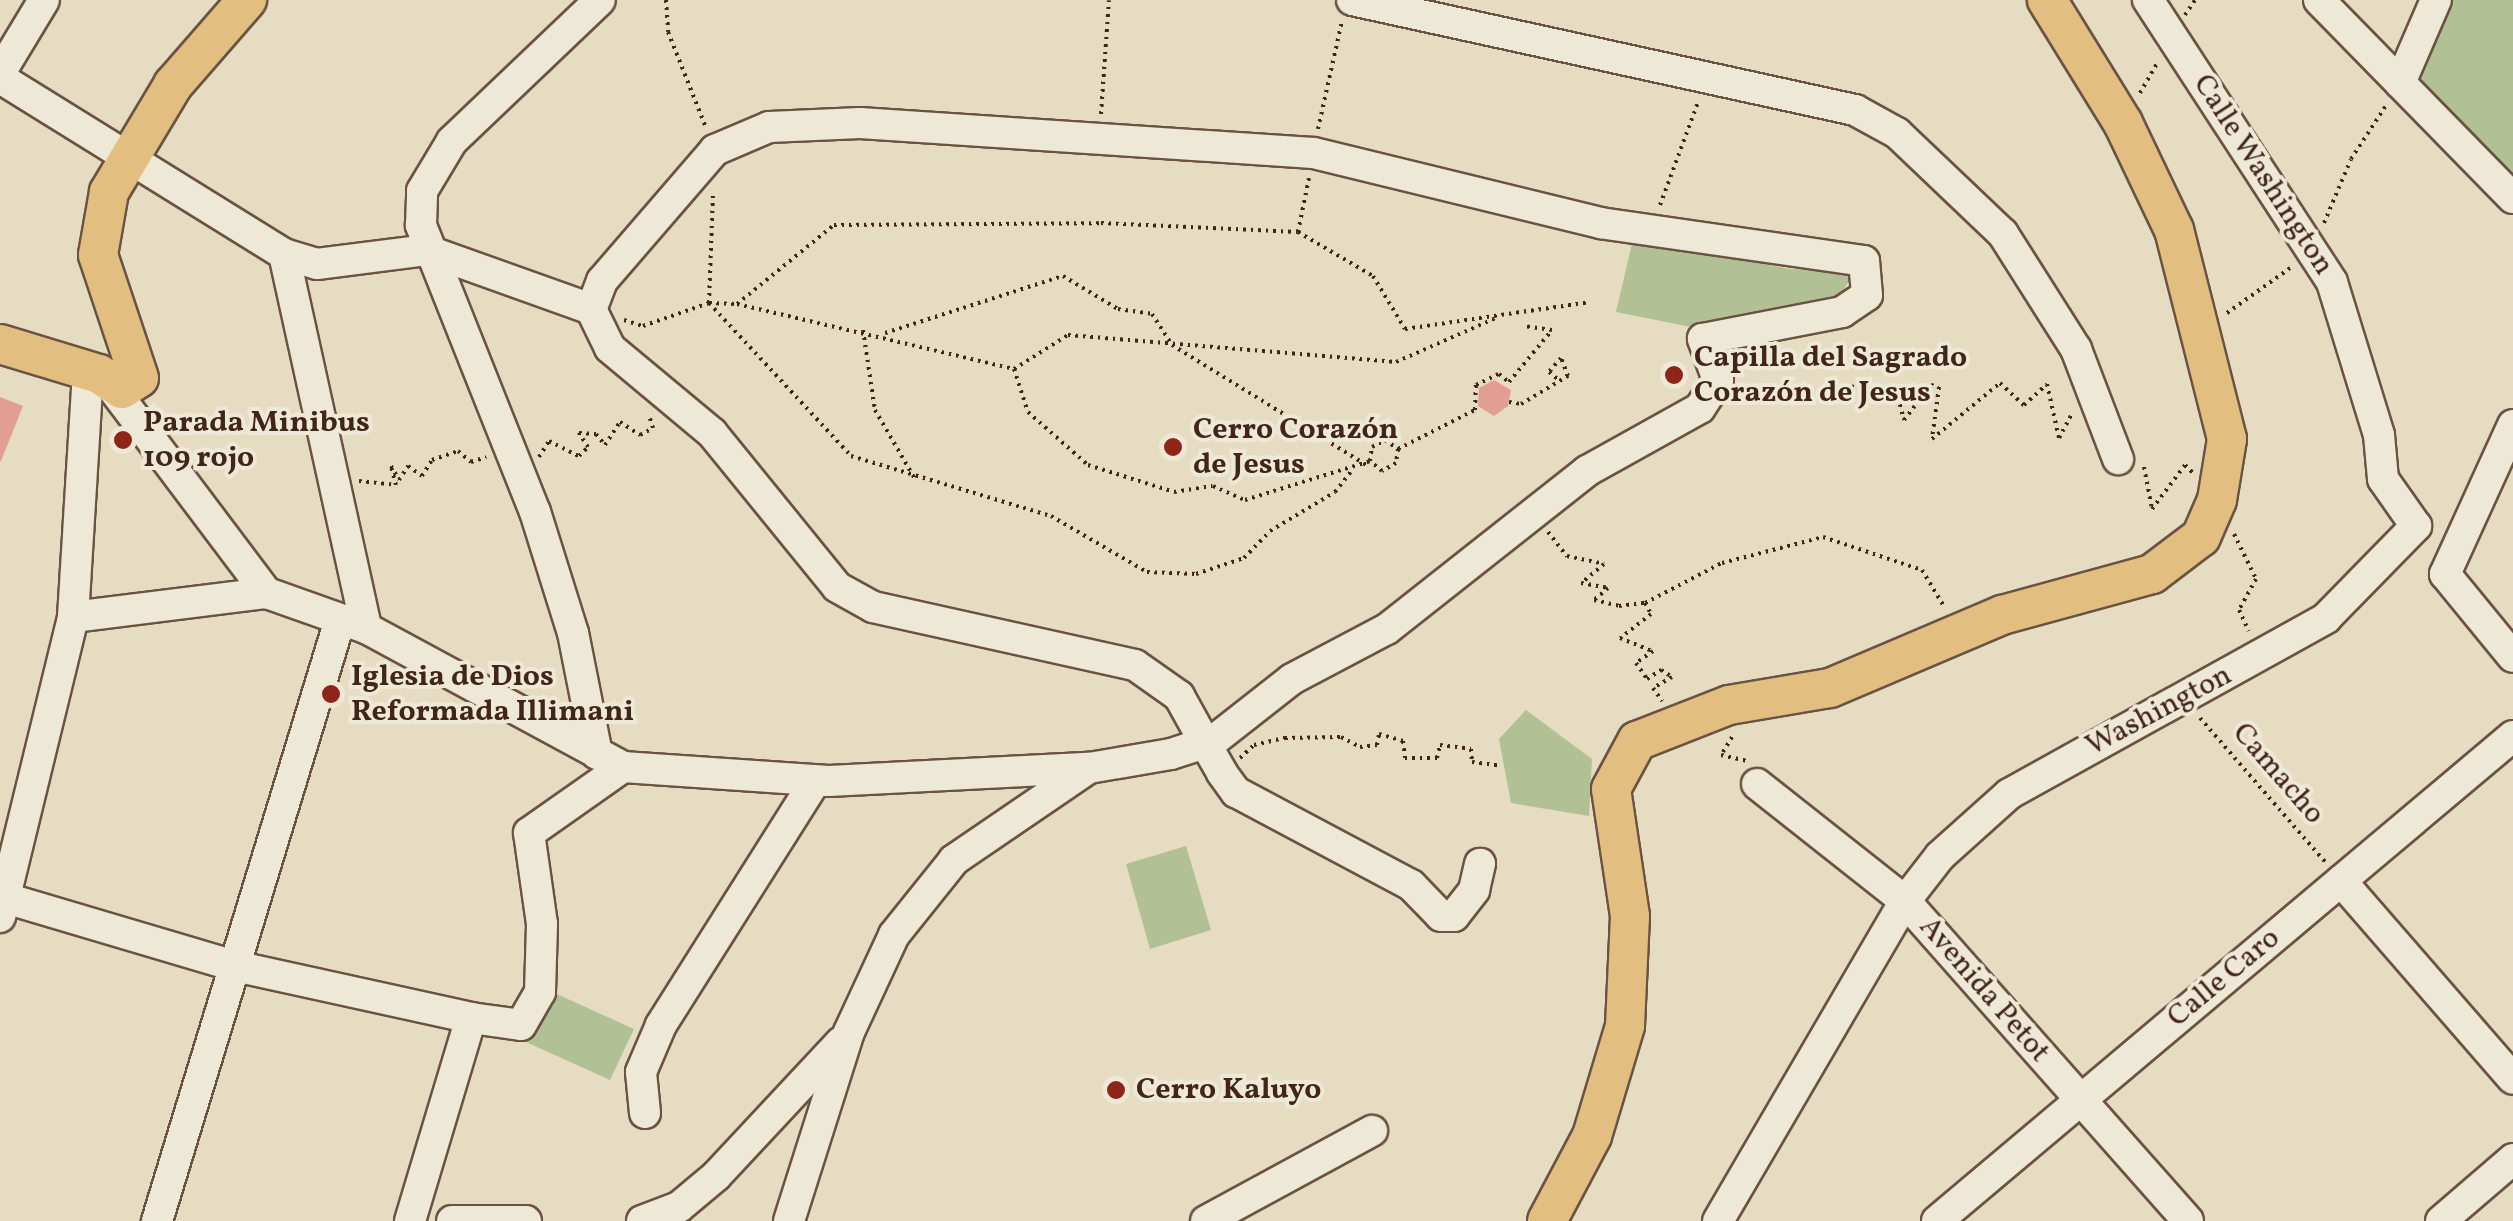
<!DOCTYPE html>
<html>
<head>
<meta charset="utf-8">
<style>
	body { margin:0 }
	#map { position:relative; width:2513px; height:1221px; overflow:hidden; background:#e5dcc2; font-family:Vollkorn,serif }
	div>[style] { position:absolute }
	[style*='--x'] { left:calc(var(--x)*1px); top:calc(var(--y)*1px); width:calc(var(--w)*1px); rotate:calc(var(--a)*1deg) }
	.green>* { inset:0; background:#b2c195 }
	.building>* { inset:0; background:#e29e92 }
	.path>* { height:4px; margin-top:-2px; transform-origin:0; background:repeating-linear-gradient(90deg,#412517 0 2.5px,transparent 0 7.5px) }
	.roads { filter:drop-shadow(2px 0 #6a5342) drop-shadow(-2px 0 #6a5342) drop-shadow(0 2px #6a5342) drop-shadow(0 -2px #6a5342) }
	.minor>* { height:30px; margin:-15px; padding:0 15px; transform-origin:15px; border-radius:15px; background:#eee8d7 }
	.major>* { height:38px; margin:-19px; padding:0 19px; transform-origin:19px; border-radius:19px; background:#e2be81 }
	.dots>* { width:28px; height:28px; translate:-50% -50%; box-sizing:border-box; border:5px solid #eee8d7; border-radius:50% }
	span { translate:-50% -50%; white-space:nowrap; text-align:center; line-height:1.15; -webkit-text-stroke:8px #eee8d7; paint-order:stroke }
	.street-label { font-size:30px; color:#412517 }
	.poi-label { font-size:30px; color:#412517; font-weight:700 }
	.left { translate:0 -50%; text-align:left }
</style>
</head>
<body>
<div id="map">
	<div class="green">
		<i style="clip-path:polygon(2449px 0,2513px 0,2513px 188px,2410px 88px)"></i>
		<i style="clip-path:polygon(1633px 239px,1790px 269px,1847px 271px,1849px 281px,1836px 302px,1701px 329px,1616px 312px)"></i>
		<i style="clip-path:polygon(1526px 710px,1592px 759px,1589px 816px,1511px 803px,1499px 739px)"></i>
		<i style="clip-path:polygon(1186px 846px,1211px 930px,1150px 949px,1126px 864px)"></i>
		<i style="clip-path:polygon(550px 991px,634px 1029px,610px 1080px,526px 1042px)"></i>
	</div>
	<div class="building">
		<i style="clip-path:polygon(1494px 380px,1511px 390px,1508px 406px,1494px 416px,1478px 406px,1479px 388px)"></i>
		<i style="clip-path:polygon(0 397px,23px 406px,1px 461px,0 461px)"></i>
	</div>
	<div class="path">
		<i style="--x:666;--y:0;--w:32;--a:86"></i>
		<i style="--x:668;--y:32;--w:100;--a:68.3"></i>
		<i style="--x:2185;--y:15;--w:18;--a:-56"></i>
		<i style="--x:2140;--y:93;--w:36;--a:-60"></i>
		<i style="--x:1101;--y:114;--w:114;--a:-86"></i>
		<i style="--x:1318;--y:129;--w:111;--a:-77.5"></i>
		<i style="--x:1660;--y:205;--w:110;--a:-69.7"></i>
		<i style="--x:2324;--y:223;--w:69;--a:-67.1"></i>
		<i style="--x:2351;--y:159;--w:66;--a:-56.8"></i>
		<i style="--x:1298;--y:232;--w:55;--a:-78.5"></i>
		<i style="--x:709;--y:303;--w:209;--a:47.1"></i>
		<i style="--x:851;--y:456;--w:209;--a:16.7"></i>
		<i style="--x:1051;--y:516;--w:111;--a:30.3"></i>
		<i style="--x:1147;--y:572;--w:49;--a:2.3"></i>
		<i style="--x:1196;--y:574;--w:51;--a:-18.4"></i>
		<i style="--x:1244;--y:558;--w:37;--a:-46"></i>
		<i style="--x:1270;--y:531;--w:76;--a:-31"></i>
		<i style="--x:1335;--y:492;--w:28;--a:-52"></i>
		<i style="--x:709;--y:303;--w:111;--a:-87.9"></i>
		<i style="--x:737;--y:304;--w:125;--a:-39.2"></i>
		<i style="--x:834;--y:225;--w:267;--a:-0.4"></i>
		<i style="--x:1101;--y:223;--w:197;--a:2.6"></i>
		<i style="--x:1298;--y:232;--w:87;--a:30.4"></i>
		<i style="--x:1373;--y:276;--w:62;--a:58.9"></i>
		<i style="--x:1405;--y:329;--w:186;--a:-8.3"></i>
		<i style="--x:2227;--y:313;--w:81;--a:-35.5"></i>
		<i style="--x:624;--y:320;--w:20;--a:18"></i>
		<i style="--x:643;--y:326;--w:70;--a:-19.2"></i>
		<i style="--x:709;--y:303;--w:28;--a:2"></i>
		<i style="--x:737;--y:304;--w:285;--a:13.2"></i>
		<i style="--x:1014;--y:369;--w:45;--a:72"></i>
		<i style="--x:1028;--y:412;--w:80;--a:41.5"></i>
		<i style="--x:1088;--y:465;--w:90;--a:17.4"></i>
		<i style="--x:1174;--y:492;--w:39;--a:-9"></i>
		<i style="--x:1213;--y:486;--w:35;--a:24"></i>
		<i style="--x:1245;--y:500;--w:131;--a:-17.3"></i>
		<i style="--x:863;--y:330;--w:81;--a:81.5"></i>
		<i style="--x:875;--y:410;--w:80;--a:59.9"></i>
		<i style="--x:885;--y:333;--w:187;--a:-17.8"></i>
		<i style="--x:1063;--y:276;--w:64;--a:31"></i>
		<i style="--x:1118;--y:309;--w:34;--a:8"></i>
		<i style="--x:1152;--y:314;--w:37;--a:57"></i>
		<i style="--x:1172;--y:345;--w:228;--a:31.7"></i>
		<i style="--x:1014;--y:369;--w:64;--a:-32.2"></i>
		<i style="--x:1068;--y:335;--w:329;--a:4.7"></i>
		<i style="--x:1396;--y:362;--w:111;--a:-23.8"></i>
		<i style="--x:1844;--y:386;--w:52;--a:4.4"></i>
		<i style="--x:1896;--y:390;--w:31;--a:75"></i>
		<i style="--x:1904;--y:420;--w:44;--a:-52.4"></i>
		<i style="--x:1931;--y:385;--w:8;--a:14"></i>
		<i style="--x:1939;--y:387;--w:52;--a:97.7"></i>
		<i style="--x:1932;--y:439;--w:88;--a:-39.5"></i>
		<i style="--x:2000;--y:383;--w:33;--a:43"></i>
		<i style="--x:2024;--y:405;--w:31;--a:-42"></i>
		<i style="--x:2047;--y:384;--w:55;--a:77.5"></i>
		<i style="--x:2059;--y:438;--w:27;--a:-62"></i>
		<i style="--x:1509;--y:402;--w:12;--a:9"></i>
		<i style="--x:1521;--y:404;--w:55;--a:-30.8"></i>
		<i style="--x:1568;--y:376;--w:19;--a:-111"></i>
		<i style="--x:1561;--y:358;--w:18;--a:131"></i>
		<i style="--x:1549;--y:372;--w:13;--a:39"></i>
		<i style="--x:1385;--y:440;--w:16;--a:35"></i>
		<i style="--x:1398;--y:449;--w:14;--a:98"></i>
		<i style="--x:1396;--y:463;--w:16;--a:150"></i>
		<i style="--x:1382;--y:471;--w:16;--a:-140"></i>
		<i style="--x:1370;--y:461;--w:14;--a:-82"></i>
		<i style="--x:1372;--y:447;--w:15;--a:-28"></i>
		<i style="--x:1398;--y:449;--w:86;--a:-26.9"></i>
		<i style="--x:1475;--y:410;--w:25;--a:-88"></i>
		<i style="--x:1476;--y:385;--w:25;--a:-26"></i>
		<i style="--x:1499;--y:374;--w:13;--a:39"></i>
		<i style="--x:1509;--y:382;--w:67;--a:-50.4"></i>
		<i style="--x:1552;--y:330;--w:27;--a:-172"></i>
		<i style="--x:539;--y:457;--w:19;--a:-58"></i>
		<i style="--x:549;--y:441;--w:34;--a:27"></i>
		<i style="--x:579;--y:456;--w:13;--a:-45"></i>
		<i style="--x:588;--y:447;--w:17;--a:-123"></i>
		<i style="--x:579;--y:433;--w:17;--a:3"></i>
		<i style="--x:596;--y:434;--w:14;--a:51"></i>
		<i style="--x:605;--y:445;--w:27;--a:-57"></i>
		<i style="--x:620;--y:422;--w:24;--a:33"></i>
		<i style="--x:640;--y:435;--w:15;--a:-28"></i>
		<i style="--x:653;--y:428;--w:14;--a:-107"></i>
		<i style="--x:2144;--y:467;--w:43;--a:79.2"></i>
		<i style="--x:2152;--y:509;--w:55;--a:-53.1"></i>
		<i style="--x:2185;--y:465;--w:11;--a:45"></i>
		<i style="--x:359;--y:481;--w:37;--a:6"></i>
		<i style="--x:396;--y:485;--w:20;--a:-105"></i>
		<i style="--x:391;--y:466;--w:16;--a:60"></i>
		<i style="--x:399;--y:480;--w:17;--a:-57"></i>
		<i style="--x:408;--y:466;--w:17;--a:36"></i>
		<i style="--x:422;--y:476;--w:19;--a:-58"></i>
		<i style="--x:432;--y:460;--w:28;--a:-19"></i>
		<i style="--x:458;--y:451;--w:17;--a:40"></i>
		<i style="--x:471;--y:462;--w:16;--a:-18"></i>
		<i style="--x:1548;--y:532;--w:31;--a:52"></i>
		<i style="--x:1567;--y:556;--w:38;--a:12"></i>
		<i style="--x:1604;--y:564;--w:30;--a:140"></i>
		<i style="--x:1581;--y:583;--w:27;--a:10"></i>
		<i style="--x:1608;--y:588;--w:18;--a:139"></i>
		<i style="--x:1594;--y:600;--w:26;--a:13"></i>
		<i style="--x:1619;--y:606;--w:26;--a:-7"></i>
		<i style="--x:1645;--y:603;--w:87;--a:-27.5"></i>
		<i style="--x:1722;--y:563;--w:104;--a:-14.4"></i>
		<i style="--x:1823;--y:537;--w:104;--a:18.4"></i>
		<i style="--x:1922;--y:570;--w:44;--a:58.8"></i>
		<i style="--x:2234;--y:534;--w:50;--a:63.9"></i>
		<i style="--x:2256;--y:579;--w:35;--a:119"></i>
		<i style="--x:2239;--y:610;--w:23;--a:65"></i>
		<i style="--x:1645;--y:603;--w:13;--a:61"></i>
		<i style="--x:1651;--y:614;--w:39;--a:142"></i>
		<i style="--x:1620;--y:638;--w:35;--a:22"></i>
		<i style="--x:1653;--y:651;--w:21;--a:145"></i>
		<i style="--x:1636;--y:663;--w:19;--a:55"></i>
		<i style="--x:1647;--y:679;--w:17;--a:-33"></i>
		<i style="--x:1661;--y:670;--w:13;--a:32"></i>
		<i style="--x:1672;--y:677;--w:22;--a:150"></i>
		<i style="--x:1653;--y:688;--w:16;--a:55"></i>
		<i style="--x:2200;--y:718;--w:191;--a:49"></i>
		<i style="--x:1732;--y:737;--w:21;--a:121"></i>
		<i style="--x:1721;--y:755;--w:28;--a:13"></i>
		<i style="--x:1240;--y:758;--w:19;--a:-43"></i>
		<i style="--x:1254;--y:745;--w:32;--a:-13"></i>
		<i style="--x:1285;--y:738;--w:56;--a:-1"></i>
		<i style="--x:1341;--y:737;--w:21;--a:28"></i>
		<i style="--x:1360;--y:747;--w:17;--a:-7"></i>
		<i style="--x:1377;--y:745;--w:11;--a:-80"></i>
		<i style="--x:1379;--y:734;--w:25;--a:16"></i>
		<i style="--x:1403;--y:741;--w:17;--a:83"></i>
		<i style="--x:1405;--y:758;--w:32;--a:0"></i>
		<i style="--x:1437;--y:758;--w:13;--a:-77"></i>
		<i style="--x:1440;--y:745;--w:31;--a:7"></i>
		<i style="--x:1471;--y:749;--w:13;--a:86"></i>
		<i style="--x:1472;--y:762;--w:26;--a:7"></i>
	</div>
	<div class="roads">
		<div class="minor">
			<i style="--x:1352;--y:0;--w:515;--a:12.34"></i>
			<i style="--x:1855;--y:110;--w:48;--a:28.7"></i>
			<i style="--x:1897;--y:133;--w:146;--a:43.6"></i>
			<i style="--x:2003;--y:234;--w:136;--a:57.6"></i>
			<i style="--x:2076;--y:349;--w:118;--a:69.1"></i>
			<i style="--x:2319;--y:0;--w:277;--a:45.6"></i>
			<i style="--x:0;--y:73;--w:85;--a:-58.9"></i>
			<i style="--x:0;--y:78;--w:334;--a:31.8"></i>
			<i style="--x:284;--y:254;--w:34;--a:17"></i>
			<i style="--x:317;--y:264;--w:110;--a:-7.3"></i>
			<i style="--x:426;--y:250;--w:175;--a:19.7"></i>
			<i style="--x:2400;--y:83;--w:90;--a:-66.6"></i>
			<i style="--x:284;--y:254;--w:383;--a:77.6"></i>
			<i style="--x:110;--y:385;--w:261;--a:53"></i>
			<i style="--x:267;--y:593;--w:105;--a:19.5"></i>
			<i style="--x:366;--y:628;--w:292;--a:28.4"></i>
			<i style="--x:623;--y:767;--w:206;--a:3.9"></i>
			<i style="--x:829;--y:781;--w:260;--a:-2.9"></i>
			<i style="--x:1089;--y:768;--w:83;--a:-9.7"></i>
			<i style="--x:1171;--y:754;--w:36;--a:-18"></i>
			<i style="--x:1205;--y:743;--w:8;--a:-14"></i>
			<i style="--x:1213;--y:741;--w:100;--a:-38.1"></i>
			<i style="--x:1292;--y:679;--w:107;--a:-27.8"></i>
			<i style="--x:1387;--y:629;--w:255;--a:-38.3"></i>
			<i style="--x:1587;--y:471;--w:129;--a:-29.1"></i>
			<i style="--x:1700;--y:408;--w:33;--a:-57"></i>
			<i style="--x:1718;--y:380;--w:44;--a:-110.1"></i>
			<i style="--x:1703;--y:339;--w:142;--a:-11"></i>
			<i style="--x:1842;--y:312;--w:30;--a:-34"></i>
			<i style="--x:1867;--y:295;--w:34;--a:-95"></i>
			<i style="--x:1864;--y:261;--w:266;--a:-171.8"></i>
			<i style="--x:1601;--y:223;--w:296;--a:-166.3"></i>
			<i style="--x:1313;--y:153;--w:454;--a:-176.2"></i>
			<i style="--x:860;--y:123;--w:91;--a:177.5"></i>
			<i style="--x:769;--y:127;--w:59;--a:156.9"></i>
			<i style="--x:715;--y:150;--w:173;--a:130.8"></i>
			<i style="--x:602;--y:281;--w:30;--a:111"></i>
			<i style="--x:591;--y:309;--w:43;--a:64"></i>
			<i style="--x:610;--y:348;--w:133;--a:39.8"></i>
			<i style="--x:712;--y:433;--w:198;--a:50.9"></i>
			<i style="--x:837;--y:587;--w:41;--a:29.1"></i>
			<i style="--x:873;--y:607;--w:268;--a:12.5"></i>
			<i style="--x:1135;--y:665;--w:54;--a:35.2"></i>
			<i style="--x:1179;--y:696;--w:54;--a:61"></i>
			<i style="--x:1205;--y:743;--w:34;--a:60"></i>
			<i style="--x:1222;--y:773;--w:24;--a:54"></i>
			<i style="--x:1236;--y:792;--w:198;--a:28"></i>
			<i style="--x:1411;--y:885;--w:43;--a:45.9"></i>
			<i style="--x:1441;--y:916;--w:13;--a:0"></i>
			<i style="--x:1454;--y:916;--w:33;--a:-52"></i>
			<i style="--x:1474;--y:890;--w:27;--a:-77"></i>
			<i style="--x:2513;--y:425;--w:164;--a:114.5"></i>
			<i style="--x:2445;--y:574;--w:107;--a:50.7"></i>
			<i style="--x:73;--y:617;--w:195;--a:-7.1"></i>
			<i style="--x:597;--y:754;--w:123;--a:-101.2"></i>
			<i style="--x:573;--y:633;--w:127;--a:-107.4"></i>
			<i style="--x:535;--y:512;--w:309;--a:-111.7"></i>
			<i style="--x:421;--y:225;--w:34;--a:-88"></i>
			<i style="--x:422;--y:191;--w:58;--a:-59"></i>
			<i style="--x:452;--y:141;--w:204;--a:-43.6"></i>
			<i style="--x:1757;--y:784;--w:189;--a:38.3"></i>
			<i style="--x:1905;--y:901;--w:427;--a:48.5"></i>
			<i style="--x:2341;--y:881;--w:262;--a:49"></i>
			<i style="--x:5;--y:898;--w:240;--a:16.5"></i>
			<i style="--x:235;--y:966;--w:242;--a:12.4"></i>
			<i style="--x:0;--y:917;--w:309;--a:-76.3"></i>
			<i style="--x:73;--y:617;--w:247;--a:-86.5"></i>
			<i style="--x:645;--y:1113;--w:41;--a:-95.6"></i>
			<i style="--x:641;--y:1072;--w:51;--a:-66.9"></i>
			<i style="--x:661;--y:1025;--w:289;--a:-57.7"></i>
			<i style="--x:157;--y:1221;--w:625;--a:-73.07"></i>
			<i style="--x:410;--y:1221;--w:212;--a:-73.3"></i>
			<i style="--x:471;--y:1018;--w:50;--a:8"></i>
			<i style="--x:521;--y:1025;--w:38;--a:-60"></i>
			<i style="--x:540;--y:992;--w:68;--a:-88.3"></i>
			<i style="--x:542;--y:924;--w:92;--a:-98.1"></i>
			<i style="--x:529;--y:833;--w:115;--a:-35.1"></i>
			<i style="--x:452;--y:1221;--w:74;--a:0"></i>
			<i style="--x:642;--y:1221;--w:40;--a:-21"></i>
			<i style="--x:679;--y:1207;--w:48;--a:-40"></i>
			<i style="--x:716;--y:1176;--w:183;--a:-47"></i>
			<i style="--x:789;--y:1221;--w:198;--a:-72.4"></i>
			<i style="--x:849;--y:1032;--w:107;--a:-65.1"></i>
			<i style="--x:894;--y:935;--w:96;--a:-51.3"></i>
			<i style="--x:954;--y:860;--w:163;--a:-34.3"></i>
			<i style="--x:1206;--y:1221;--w:189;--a:-28.5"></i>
			<i style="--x:1718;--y:1221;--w:371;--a:-59.7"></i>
			<i style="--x:1905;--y:901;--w:57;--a:-52.1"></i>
			<i style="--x:1940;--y:856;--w:93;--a:-41.9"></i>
			<i style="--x:2009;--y:794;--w:363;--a:-29"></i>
			<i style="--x:2326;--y:618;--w:129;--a:-45.6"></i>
			<i style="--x:2416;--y:526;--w:57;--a:-125.1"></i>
			<i style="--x:2383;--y:479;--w:44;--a:-95.2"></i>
			<i style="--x:2379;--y:435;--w:160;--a:-107.1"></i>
			<i style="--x:2332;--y:282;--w:337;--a:-123.1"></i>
			<i style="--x:1937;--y:1221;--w:753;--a:-40.1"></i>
			<i style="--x:2441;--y:1221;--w:95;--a:-40.7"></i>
		</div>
		<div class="major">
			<i style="--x:0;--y:344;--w:103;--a:16.9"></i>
			<i style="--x:99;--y:374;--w:27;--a:33"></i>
			<i style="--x:122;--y:389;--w:20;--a:-33"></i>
			<i style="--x:139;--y:378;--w:130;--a:-108.4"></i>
			<i style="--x:98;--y:255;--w:64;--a:-80.1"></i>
			<i style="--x:109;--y:192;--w:125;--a:-59.1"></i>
			<i style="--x:173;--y:85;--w:113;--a:-49"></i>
			<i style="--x:1547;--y:1221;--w:96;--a:-62.1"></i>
			<i style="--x:1592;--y:1136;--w:115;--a:-73.3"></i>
			<i style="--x:1625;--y:1026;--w:110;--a:-87.4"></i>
			<i style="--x:1630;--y:916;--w:128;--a:-98.5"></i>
			<i style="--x:1611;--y:789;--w:55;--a:-61.6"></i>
			<i style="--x:1637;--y:741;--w:99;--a:-21.4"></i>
			<i style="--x:1729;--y:705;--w:102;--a:-9.6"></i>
			<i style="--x:1830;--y:688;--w:187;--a:-23"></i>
			<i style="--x:2002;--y:615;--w:156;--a:-15.3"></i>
			<i style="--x:2152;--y:574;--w:61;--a:-37.1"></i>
			<i style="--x:2201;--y:537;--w:40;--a:-66.6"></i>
			<i style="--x:2217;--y:500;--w:62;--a:-80.7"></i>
			<i style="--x:2227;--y:439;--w:216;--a:-104.2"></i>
			<i style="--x:2174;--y:230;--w:119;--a:-115.5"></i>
			<i style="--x:2123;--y:123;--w:145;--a:-121.7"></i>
		</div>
	</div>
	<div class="dots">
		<i style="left:1674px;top:375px;background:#8f2418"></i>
		<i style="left:123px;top:440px;background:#8f2418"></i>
		<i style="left:1173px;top:447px;background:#8f2418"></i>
		<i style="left:331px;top:694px;background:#8f2418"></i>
		<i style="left:1116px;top:1090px;background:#8f2418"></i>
	</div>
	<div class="street-label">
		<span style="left:2263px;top:175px;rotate:57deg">Calle Washington</span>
		<span style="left:2159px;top:711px;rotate:-28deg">Washington</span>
		<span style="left:2278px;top:774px;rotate:49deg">Camacho</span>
		<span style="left:2224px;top:978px;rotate:-40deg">Calle Caro</span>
		<span style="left:1984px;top:990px;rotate:49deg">Avenida Petot</span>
	</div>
	<div class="poi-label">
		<span class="left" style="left:1694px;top:375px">Capilla del Sagrado<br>Corazón de Jesus</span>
		<span class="left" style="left:143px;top:440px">Parada Minibus<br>109 rojo</span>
		<span class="left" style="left:1193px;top:447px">Cerro Corazón<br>de Jesus</span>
		<span class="left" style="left:351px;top:694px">Iglesia de Dios<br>Reformada Illimani</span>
		<span class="left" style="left:1136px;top:1090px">Cerro Kaluyo</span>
	</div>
</div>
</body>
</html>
